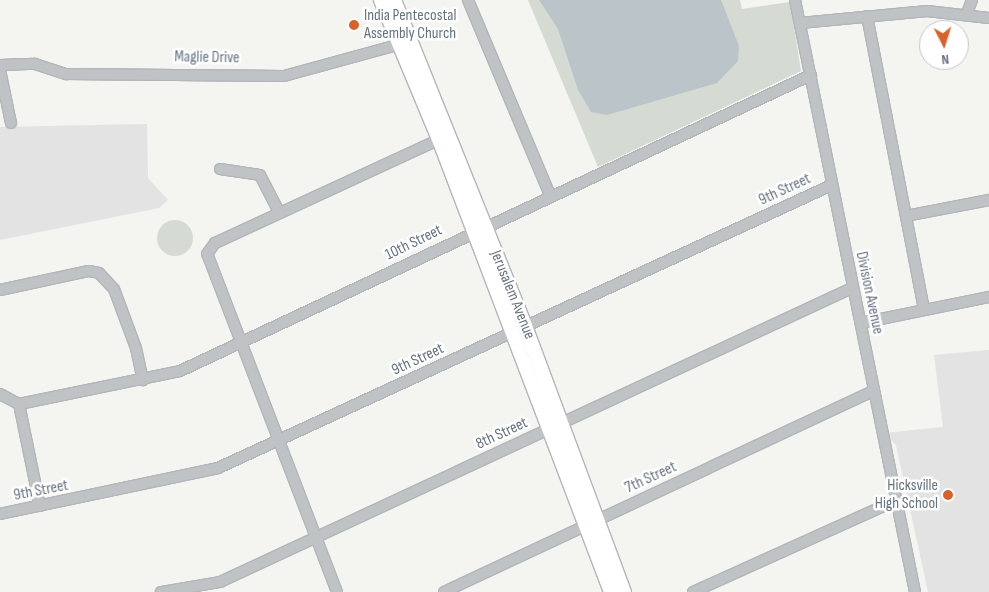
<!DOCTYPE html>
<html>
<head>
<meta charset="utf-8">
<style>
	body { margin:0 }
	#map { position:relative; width:989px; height:592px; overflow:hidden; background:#f4f4f1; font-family:"Sofia Sans Condensed",sans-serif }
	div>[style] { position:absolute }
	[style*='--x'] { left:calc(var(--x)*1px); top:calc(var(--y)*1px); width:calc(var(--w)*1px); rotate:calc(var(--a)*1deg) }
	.built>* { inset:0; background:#e2e3e2 }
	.green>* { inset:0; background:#d5dbd2 }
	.round { border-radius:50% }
	.water>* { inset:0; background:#bbc4c9 }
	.roads { filter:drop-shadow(1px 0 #b2b6ba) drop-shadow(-1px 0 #b2b6ba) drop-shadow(0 1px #b2b6ba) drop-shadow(0 -1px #b2b6ba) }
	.minor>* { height:10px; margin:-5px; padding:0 5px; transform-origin:5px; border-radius:5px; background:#bfc3c6 }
	.secondary>* { height:14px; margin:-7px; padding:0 7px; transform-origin:7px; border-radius:7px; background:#fff }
	.dots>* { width:14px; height:14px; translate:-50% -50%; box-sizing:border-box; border:2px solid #fff; border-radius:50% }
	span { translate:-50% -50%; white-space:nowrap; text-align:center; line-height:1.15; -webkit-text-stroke:5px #fff; paint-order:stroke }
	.poi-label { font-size:16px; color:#657280 }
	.left { translate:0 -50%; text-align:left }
	.right { translate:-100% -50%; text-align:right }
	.street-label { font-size:16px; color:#657280 }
	.north { position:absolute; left:919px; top:20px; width:50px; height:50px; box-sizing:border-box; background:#fff; border:1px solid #c1c7cc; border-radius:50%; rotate:175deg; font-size:14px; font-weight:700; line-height:20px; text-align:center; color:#657280 }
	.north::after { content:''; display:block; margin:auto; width:18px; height:22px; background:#d8622c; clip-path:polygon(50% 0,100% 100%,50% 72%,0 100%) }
</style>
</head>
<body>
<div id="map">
	<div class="built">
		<i style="clip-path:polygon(147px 124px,148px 178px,168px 200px,159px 208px,0 240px,0 127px)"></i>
		<i style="clip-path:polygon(989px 350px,989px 592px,928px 592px,896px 445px,884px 433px,943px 427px,934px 355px)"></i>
	</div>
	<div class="green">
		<i style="clip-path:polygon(528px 0,740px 0,742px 9px,790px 2px,801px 71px,598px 167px)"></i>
		<i class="round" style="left:157px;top:220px;width:36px;height:36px"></i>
	</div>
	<div class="water">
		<i style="clip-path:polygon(539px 0,721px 0,739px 46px,738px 61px,717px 83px,607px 115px,591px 112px,578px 90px,558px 29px)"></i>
	</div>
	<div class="roads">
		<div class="minor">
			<i style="--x:468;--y:0;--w:212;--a:67.2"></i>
			<i style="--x:795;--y:0;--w:604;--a:78.54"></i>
			<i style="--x:967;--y:13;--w:14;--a:-69"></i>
			<i style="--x:867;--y:16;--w:299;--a:79"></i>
			<i style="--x:800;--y:23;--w:128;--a:-5.4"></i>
			<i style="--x:927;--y:11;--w:62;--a:6.4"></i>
			<i style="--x:0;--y:65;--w:35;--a:-2"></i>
			<i style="--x:35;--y:64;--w:33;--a:18"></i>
			<i style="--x:66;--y:74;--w:218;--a:0.5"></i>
			<i style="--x:284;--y:76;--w:125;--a:-15.3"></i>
			<i style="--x:0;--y:70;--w:54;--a:78.3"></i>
			<i style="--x:220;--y:169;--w:40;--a:8.5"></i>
			<i style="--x:260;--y:175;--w:42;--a:62.8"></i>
			<i style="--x:906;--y:216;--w:85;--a:-10.9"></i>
			<i style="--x:0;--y:290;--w:91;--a:-12.1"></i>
			<i style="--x:89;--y:271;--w:10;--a:11"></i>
			<i style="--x:99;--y:273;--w:22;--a:47"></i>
			<i style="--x:114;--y:289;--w:63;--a:69.6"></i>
			<i style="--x:136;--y:348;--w:33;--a:78"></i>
			<i style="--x:861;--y:323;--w:131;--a:-11.5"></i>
			<i style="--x:0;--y:394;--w:21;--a:28"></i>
			<i style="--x:19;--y:404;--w:164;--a:-11.6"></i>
			<i style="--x:180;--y:371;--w:697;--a:-25.13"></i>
			<i style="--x:19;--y:404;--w:104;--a:78.4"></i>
			<i style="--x:0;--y:514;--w:223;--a:-11.9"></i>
			<i style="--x:218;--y:468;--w:676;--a:-24.75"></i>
			<i style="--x:161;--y:592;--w:60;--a:-9.6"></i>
			<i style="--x:220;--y:582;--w:697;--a:-24.95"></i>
			<i style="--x:337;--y:592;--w:362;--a:-111"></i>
			<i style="--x:207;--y:254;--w:14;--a:-54"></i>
			<i style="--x:215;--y:243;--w:252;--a:-24.8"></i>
			<i style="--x:444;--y:592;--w:472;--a:-25.1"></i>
			<i style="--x:693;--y:592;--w:224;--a:-24.3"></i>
		</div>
		<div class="secondary">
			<i style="--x:381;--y:0;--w:151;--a:67.4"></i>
			<i style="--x:439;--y:139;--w:485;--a:69.2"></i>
			<i style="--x:394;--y:0;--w:351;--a:68.1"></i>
			<i style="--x:525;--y:326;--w:284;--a:69.6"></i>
		</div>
	</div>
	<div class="dots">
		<i style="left:354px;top:25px;background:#d8622c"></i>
		<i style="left:948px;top:495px;background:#d8622c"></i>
	</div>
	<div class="poi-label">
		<span class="left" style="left:364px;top:25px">India Pentecostal<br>Assembly Church</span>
		<span class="right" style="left:938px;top:495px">Hicksville<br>High School</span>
	</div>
	<div class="street-label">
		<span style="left:207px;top:58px;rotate:1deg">Maglie Drive</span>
		<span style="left:785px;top:190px;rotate:-25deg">9th Street</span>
		<span style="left:414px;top:243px;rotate:-26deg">10th Street</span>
		<span style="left:869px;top:293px;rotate:78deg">Division Avenue</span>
		<span style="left:512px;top:295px;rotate:68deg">Jerusalem Avenue</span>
		<span style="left:418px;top:360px;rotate:-25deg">9th Street</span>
		<span style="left:502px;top:434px;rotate:-25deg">8th Street</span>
		<span style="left:651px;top:478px;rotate:-25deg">7th Street</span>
		<span style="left:41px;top:491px;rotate:-11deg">9th Street</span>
	</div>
	<div class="north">N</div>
</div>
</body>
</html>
